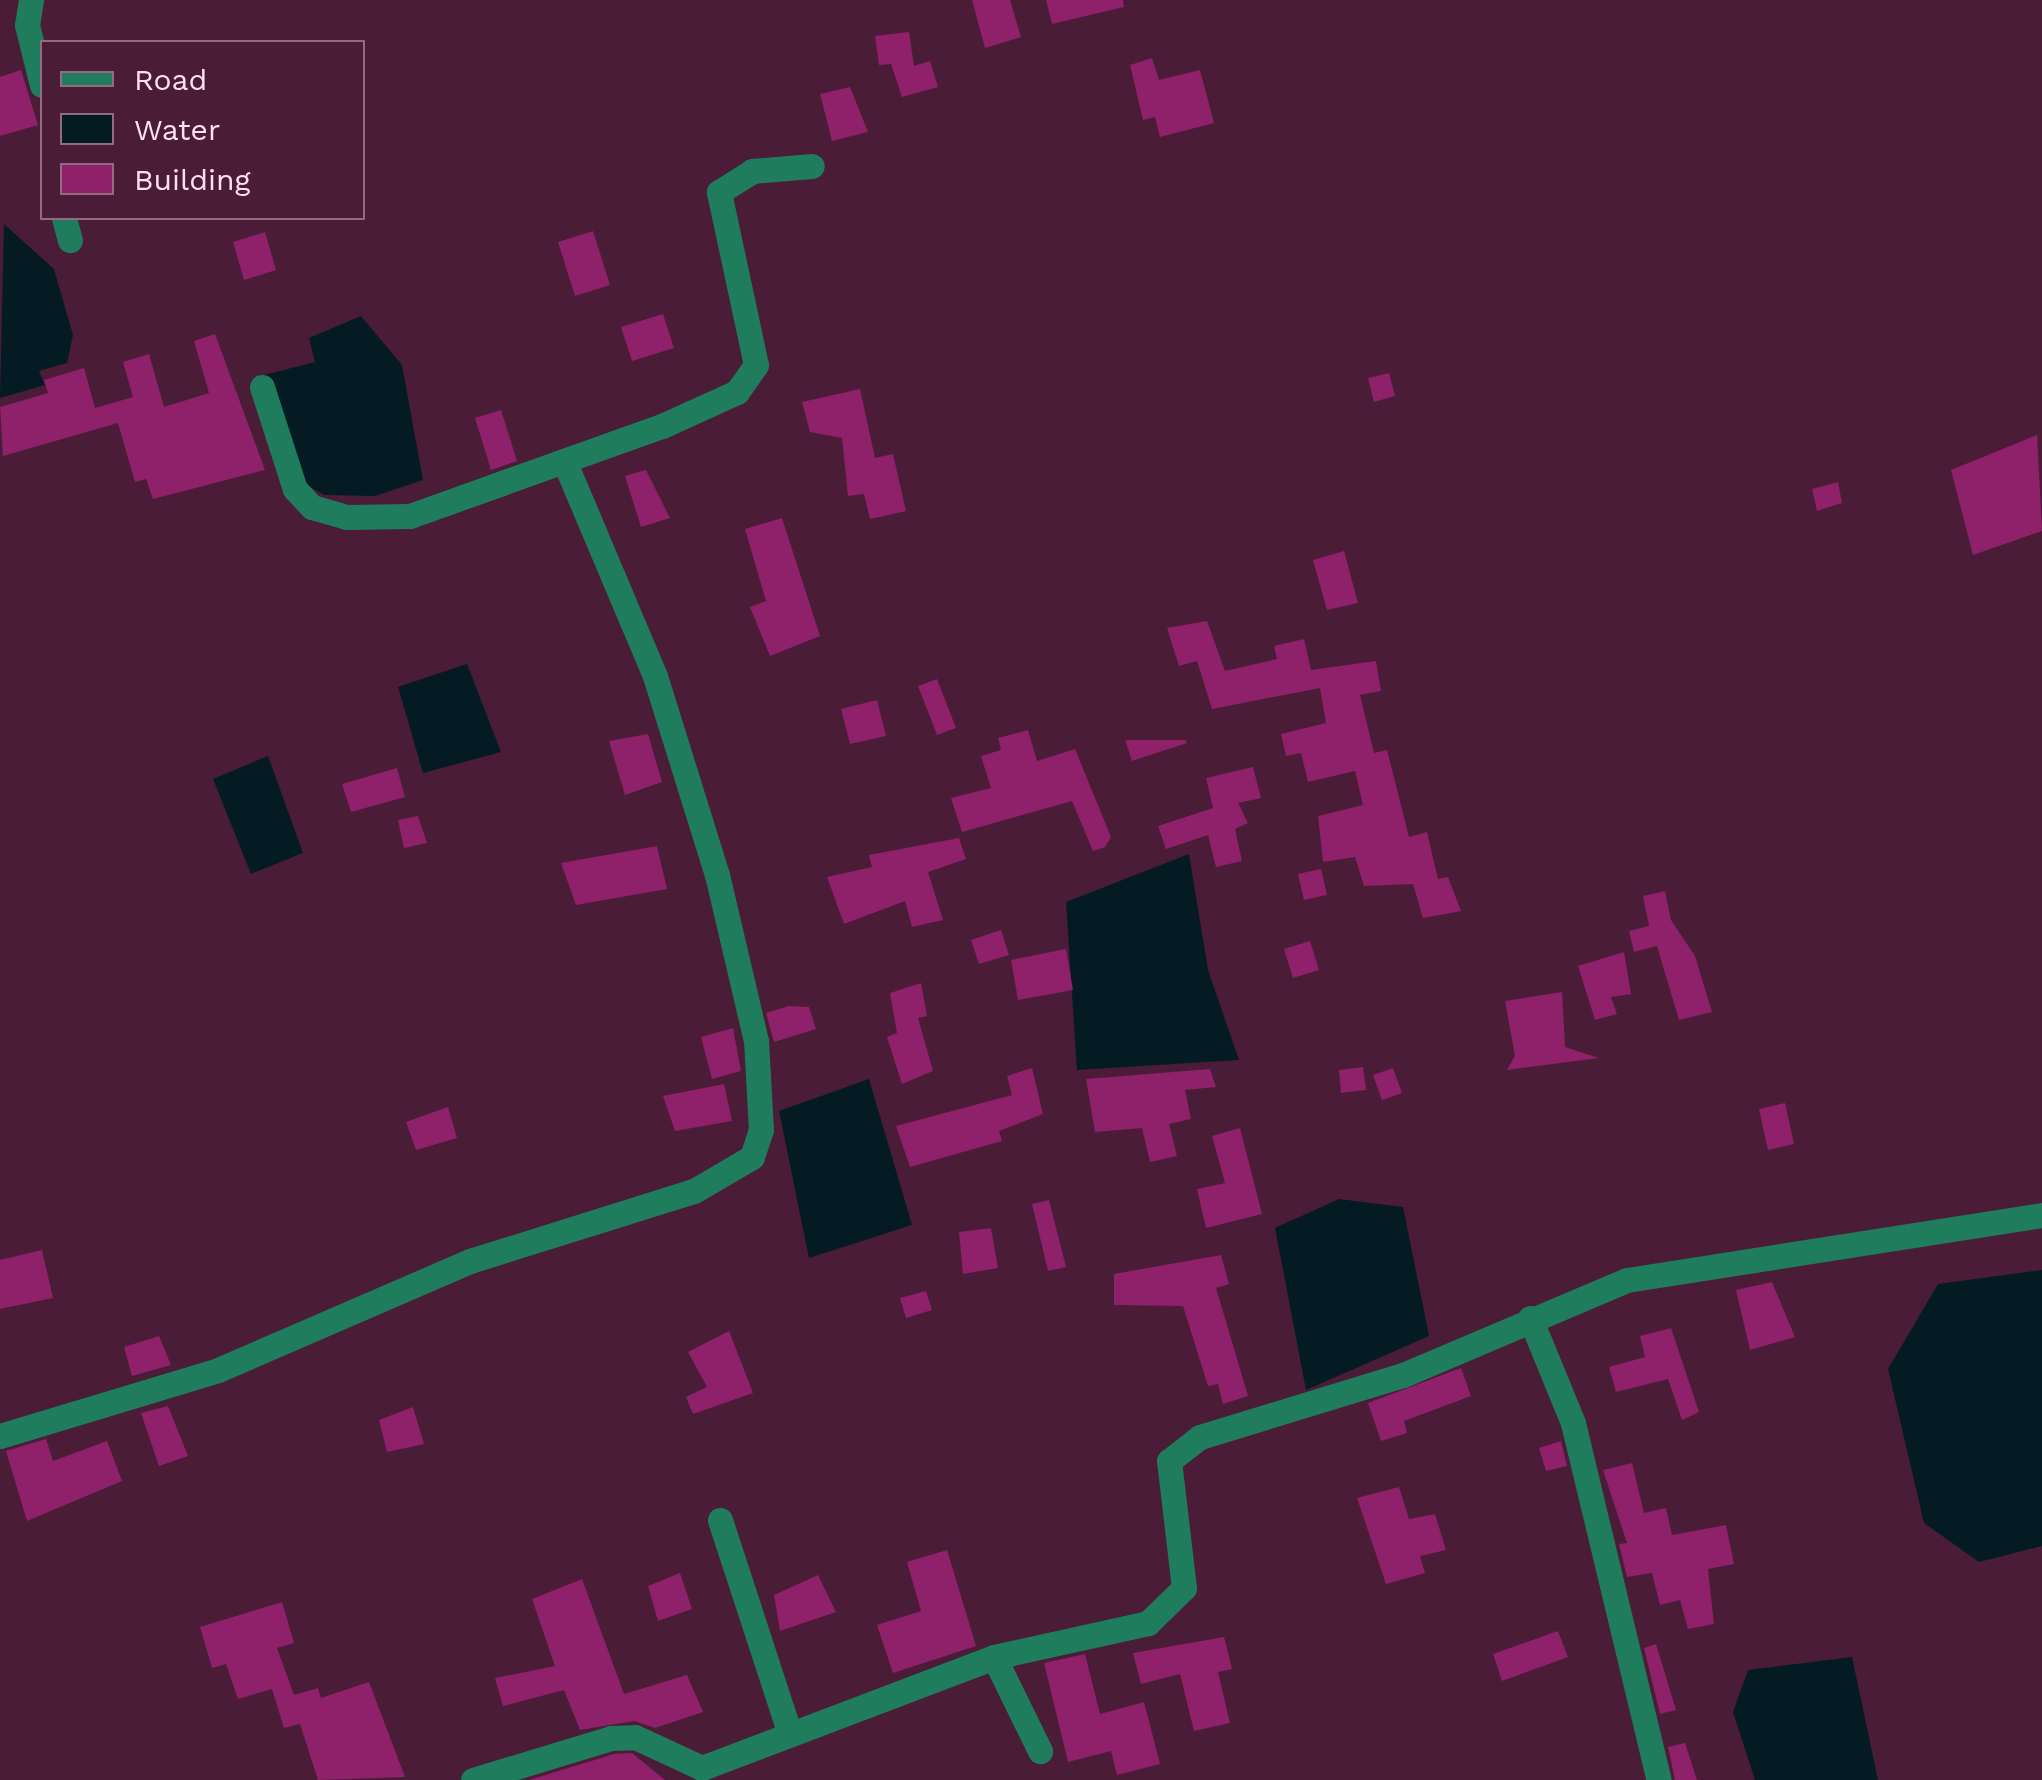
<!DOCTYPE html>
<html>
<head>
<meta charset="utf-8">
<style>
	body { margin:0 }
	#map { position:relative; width:2042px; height:1780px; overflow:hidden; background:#4a1c38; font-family:"Work Sans",sans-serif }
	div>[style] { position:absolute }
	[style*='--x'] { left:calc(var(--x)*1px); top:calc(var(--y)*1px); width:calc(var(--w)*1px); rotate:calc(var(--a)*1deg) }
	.water>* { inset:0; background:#051b23 }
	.building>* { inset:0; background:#8e2169 }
	.minor>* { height:25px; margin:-12.5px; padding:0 12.5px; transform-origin:12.5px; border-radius:12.5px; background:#1f7d5d }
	span { translate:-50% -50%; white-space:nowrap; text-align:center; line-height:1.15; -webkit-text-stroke:9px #4a1c38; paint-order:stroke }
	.legend { position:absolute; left:40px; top:40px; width:325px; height:180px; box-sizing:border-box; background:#4a1c38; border:2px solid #926a82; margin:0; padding:12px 18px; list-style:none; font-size:30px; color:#ffe0f0 }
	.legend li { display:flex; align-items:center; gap:20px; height:50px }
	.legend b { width:50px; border:2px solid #926a82 }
</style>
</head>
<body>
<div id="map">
	<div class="water">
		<i style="clip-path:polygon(4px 224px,54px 269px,73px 335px,67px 363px,39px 371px,45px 385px,0 398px)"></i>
		<i style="clip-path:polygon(361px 316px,402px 365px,423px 480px,375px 496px,324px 495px,300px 481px,264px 375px,315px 362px,309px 338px)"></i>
		<i style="clip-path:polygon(467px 664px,501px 752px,423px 773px,398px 687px)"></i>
		<i style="clip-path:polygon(268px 756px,303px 853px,251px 874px,213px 779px)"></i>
		<i style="clip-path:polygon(1189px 854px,1208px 970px,1239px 1060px,1077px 1070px,1066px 902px)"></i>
		<i style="clip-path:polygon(869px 1079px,912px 1225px,809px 1258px,779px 1111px)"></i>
		<i style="clip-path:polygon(1339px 1199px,1403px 1207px,1429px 1336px,1306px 1390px,1275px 1228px)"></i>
		<i style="clip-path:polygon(2042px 1270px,2042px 1546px,1979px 1562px,1924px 1523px,1888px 1369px,1938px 1284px)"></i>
		<i style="clip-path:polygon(1852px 1657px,1878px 1780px,1755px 1780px,1733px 1712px,1748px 1670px)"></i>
	</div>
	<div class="building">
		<i style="clip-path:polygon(972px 0,1010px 0,1021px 37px,985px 48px)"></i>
		<i style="clip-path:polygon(1046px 0,1123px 0,1124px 7px,1052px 24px)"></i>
		<i style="clip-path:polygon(909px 32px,914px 66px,930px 61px,938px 87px,902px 97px,891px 64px,879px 65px,875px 36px)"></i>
		<i style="clip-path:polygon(1152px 58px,1159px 80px,1200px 70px,1214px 123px,1160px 137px,1155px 117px,1143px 120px,1130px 65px)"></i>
		<i style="clip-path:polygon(21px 70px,38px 125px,0 136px,0 77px)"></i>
		<i style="clip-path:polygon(850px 87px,868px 132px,832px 141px,820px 94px)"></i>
		<i style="clip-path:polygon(593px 231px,610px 285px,575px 296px,558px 242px)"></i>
		<i style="clip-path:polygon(265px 232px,276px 270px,244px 280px,233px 242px)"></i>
		<i style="clip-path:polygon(663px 314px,674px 348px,632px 361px,621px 327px)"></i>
		<i style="clip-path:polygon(215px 334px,265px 470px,153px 499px,146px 479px,135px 482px,118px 423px,3px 456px,0 407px,48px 393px,44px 380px,84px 368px,95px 408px,133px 397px,123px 362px,149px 354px,164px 407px,209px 393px,194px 341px)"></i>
		<i style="clip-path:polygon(1389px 373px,1395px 396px,1374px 402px,1368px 378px)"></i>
		<i style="clip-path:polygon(860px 389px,875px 458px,893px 454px,906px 511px,870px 519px,864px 494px,848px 496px,842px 438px,810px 432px,802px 402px)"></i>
		<i style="clip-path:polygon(501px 410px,517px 461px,491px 470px,475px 418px)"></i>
		<i style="clip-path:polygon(2037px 435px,2042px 531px,1973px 555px,1951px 470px)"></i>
		<i style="clip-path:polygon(646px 470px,670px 518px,641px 527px,625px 476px)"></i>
		<i style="clip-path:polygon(1838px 482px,1842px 503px,1817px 511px,1812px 489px)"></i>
		<i style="clip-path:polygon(782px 518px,820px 636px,770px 656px,750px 607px,766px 601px,745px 529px)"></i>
		<i style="clip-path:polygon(1344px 551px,1358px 603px,1327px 610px,1313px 560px)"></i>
		<i style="clip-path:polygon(1207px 621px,1225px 671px,1277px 659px,1274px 646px,1304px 639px,1311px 670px,1376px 661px,1381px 691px,1360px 695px,1374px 753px,1387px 750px,1409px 837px,1427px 832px,1438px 879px,1448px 877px,1461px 911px,1423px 918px,1413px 884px,1364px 886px,1355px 857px,1323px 862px,1318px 816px,1363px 805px,1355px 771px,1308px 782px,1301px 753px,1286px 756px,1281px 734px,1326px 723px,1320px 688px,1212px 709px,1197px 661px,1179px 666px,1167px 628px)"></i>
		<i style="clip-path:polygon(937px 679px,956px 728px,937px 735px,918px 686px)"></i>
		<i style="clip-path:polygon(877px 700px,886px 736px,850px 744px,841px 709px)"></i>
		<i style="clip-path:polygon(1028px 730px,1037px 761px,1075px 749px,1111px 837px,1105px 847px,1093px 851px,1072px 801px,962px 832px,951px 798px,991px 788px,981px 756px,1001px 750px,998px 738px)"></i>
		<i style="clip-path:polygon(648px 734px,662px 782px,625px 795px,609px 741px)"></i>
		<i style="clip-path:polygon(1125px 740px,1186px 740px,1187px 743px,1132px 761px)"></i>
		<i style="clip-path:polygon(1253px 767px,1261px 798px,1238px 803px,1248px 823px,1235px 829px,1242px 861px,1216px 867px,1208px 835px,1166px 849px,1158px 826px,1213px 808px,1206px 778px)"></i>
		<i style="clip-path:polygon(397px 768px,405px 797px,351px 812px,342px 784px)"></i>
		<i style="clip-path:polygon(418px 816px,427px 843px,404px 848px,398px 820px)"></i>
		<i style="clip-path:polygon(959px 838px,966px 859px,928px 872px,943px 920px,912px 927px,905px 901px,844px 924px,827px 877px,872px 867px,869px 855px)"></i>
		<i style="clip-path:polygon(657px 846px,667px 889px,576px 905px,561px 863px)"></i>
		<i style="clip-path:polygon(1321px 869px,1327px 895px,1304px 900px,1298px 874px)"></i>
		<i style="clip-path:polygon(1665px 891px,1671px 920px,1695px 956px,1712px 1012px,1679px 1020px,1657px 946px,1634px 952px,1629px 931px,1649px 926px,1643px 896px)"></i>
		<i style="clip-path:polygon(1001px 930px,1009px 955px,979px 964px,971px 940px)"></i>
		<i style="clip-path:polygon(1310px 941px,1319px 970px,1293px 978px,1284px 949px)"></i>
		<i style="clip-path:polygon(1066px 949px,1073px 990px,1018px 1000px,1011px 960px)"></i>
		<i style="clip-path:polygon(1624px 952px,1631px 994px,1611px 997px,1617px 1014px,1595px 1020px,1578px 966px)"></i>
		<i style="clip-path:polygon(921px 983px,927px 1016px,918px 1018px,933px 1071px,902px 1084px,887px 1037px,897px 1033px,890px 993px)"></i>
		<i style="clip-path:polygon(1562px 992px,1565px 1047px,1599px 1058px,1507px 1070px,1515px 1056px,1505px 1001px)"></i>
		<i style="clip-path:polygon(789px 1006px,809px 1007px,816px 1029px,774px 1042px,766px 1013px)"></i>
		<i style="clip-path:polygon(733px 1028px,741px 1071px,712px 1079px,701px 1037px)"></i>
		<i style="clip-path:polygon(1363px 1067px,1366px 1090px,1341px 1093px,1339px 1070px)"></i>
		<i style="clip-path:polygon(1032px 1068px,1043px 1114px,999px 1131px,1002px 1141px,910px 1167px,896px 1126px,1012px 1095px,1007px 1076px)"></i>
		<i style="clip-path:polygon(1393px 1068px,1402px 1093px,1382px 1100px,1373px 1075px)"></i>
		<i style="clip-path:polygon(1210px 1069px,1216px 1087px,1185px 1090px,1191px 1119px,1169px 1124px,1177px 1156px,1150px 1162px,1142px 1128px,1095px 1132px,1086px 1079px)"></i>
		<i style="clip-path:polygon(724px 1084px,732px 1121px,675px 1131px,663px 1096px)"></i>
		<i style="clip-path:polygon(1785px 1103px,1794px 1144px,1768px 1150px,1759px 1109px)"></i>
		<i style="clip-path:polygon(448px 1107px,457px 1138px,416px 1150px,406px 1122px)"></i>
		<i style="clip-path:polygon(1240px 1128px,1262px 1214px,1206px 1228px,1197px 1189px,1225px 1183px,1212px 1136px)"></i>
		<i style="clip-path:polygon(1049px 1200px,1066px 1267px,1048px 1271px,1032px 1204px)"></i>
		<i style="clip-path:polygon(991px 1228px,998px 1268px,963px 1274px,959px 1232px)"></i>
		<i style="clip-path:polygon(42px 1250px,53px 1298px,0 1309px,0 1260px)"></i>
		<i style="clip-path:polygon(1221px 1255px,1229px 1284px,1216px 1288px,1248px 1396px,1223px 1404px,1218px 1384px,1208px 1386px,1183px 1306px,1114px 1305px,1114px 1274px)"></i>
		<i style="clip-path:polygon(1772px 1282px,1795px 1337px,1750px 1350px,1736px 1290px)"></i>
		<i style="clip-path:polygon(926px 1291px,932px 1310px,906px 1318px,900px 1298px)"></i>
		<i style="clip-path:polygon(1671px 1328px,1699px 1412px,1682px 1420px,1668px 1379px,1616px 1392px,1609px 1367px,1645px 1357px,1640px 1336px)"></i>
		<i style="clip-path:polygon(729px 1331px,753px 1393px,693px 1414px,686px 1397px,707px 1387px,688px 1352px)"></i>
		<i style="clip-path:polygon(159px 1336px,171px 1365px,132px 1376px,124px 1347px)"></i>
		<i style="clip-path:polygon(1461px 1368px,1471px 1396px,1404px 1421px,1407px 1433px,1381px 1441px,1368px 1403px)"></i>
		<i style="clip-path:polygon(168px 1406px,188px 1456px,159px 1466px,141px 1413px)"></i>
		<i style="clip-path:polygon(413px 1407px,424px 1444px,387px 1452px,379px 1420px)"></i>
		<i style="clip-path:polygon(46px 1439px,53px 1461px,107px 1441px,122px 1481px,27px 1521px,6px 1451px)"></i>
		<i style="clip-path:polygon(1561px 1441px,1567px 1466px,1546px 1471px,1539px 1448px)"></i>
		<i style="clip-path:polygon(1632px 1463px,1644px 1513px,1666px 1508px,1672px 1535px,1726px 1525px,1734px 1564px,1708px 1569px,1714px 1624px,1688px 1629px,1680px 1600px,1660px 1605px,1652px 1573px,1627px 1577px,1619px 1544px,1627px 1543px,1603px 1470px)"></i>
		<i style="clip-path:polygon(1399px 1487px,1409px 1519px,1435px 1514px,1446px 1550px,1420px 1556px,1425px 1573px,1386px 1584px,1357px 1498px)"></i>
		<i style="clip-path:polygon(947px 1550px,976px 1646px,893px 1673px,877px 1625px,921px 1611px,907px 1562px)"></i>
		<i style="clip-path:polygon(680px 1573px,692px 1609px,658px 1621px,648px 1586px)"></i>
		<i style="clip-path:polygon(818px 1575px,836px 1612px,780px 1631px,774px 1595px)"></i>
		<i style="clip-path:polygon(582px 1579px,624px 1694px,687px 1675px,703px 1712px,655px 1728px,634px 1721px,580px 1730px,564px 1690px,503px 1706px,495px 1678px,555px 1666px,532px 1599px)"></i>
		<i style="clip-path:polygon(282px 1602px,294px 1643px,277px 1648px,294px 1695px,318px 1688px,321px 1698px,369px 1682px,405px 1777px,318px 1780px,300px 1724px,284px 1728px,272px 1689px,238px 1699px,226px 1664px,212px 1668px,200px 1627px)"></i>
		<i style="clip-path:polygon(1558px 1631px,1568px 1657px,1502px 1681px,1493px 1654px)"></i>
		<i style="clip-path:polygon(1224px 1637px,1232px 1669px,1218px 1672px,1230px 1723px,1194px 1731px,1180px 1674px,1141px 1684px,1133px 1653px)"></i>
		<i style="clip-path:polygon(1656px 1644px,1676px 1710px,1660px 1714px,1644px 1648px)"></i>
		<i style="clip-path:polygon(1085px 1654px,1100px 1714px,1144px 1702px,1160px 1764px,1117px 1775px,1111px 1751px,1068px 1762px,1044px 1663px)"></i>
		<i style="clip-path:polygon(1685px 1743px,1697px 1780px,1675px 1780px,1668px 1747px)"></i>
		<i style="clip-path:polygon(632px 1753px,665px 1780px,529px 1780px,614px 1754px)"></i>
	</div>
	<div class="minor">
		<i style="--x:31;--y:0;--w:25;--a:99"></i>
		<i style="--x:27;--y:25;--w:62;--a:76"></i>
		<i style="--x:64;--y:218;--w:23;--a:75"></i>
		<i style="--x:262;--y:387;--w:107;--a:72.1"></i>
		<i style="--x:295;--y:489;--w:25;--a:47"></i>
		<i style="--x:312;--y:507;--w:36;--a:16"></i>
		<i style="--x:347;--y:517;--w:63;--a:-0.9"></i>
		<i style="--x:410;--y:516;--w:268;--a:-19.7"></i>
		<i style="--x:662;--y:426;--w:82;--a:-24.4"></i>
		<i style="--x:737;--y:392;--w:33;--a:-55"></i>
		<i style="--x:756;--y:365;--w:177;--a:-102.1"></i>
		<i style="--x:719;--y:192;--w:39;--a:-32"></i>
		<i style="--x:752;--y:171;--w:60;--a:-4.8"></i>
		<i style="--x:1530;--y:1318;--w:113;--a:67.7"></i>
		<i style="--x:1573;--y:1423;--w:367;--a:76.5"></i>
		<i style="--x:0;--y:1436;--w:228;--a:-16.8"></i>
		<i style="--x:218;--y:1370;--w:275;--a:-23.4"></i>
		<i style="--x:470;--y:1261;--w:235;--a:-17.4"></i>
		<i style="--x:694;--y:1191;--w:67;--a:-30.4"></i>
		<i style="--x:752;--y:1157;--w:28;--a:-72"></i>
		<i style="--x:761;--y:1130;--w:89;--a:-93.2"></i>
		<i style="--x:756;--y:1041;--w:171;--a:-103.2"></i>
		<i style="--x:717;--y:875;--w:208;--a:-107.3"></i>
		<i style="--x:655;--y:676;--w:231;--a:-112.9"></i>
		<i style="--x:720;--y:1520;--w:222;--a:71.9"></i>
		<i style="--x:994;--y:1657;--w:105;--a:63.9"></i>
		<i style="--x:473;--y:1780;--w:144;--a:-16.9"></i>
		<i style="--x:611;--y:1738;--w:24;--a:-2"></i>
		<i style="--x:635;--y:1737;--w:74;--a:24.8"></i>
		<i style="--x:702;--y:1768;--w:312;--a:-20.8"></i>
		<i style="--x:994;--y:1657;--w:158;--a:-12.4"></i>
		<i style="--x:1148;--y:1623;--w:50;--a:-44.2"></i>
		<i style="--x:1184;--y:1588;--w:128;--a:-96.7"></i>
		<i style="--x:1169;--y:1461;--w:39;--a:-38"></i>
		<i style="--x:1200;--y:1437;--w:212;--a:-17"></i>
		<i style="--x:1403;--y:1375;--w:243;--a:-23"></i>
		<i style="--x:1627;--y:1280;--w:420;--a:-8.9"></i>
	</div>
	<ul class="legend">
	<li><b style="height:12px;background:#1f7d5d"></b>Road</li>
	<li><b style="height:28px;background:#051b23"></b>Water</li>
	<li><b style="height:28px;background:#8e2169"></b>Building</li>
	</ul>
</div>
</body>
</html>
